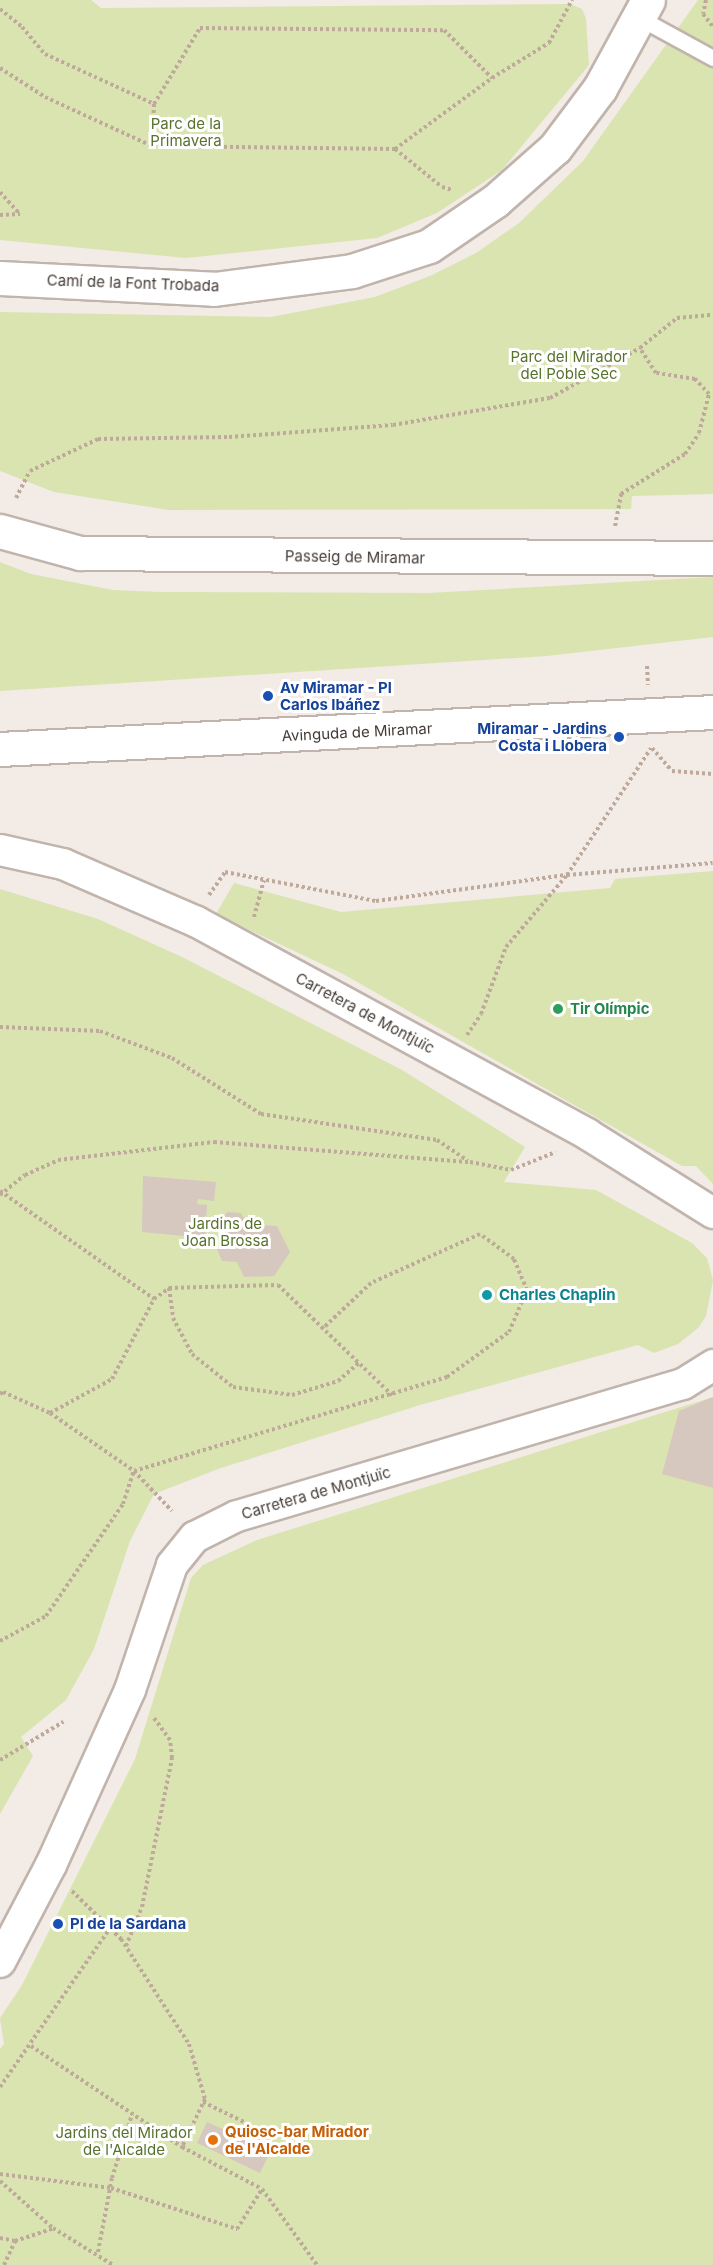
<!DOCTYPE html>
<html>
<head>
<meta charset="utf-8">
<style>
	body { margin:0 }
	#map { position:relative; width:713px; height:2265px; overflow:hidden; background:#f2ebe6; font-family:Inter,sans-serif }
	div>[style] { position:absolute }
	[style*='--x'] { left:calc(var(--x)*1px); top:calc(var(--y)*1px); width:calc(var(--w)*1px); rotate:calc(var(--a)*1deg) }
	.green>* { inset:0; background:#dae4b1 }
	.building>* { inset:0; background:#d6c7bf }
	.path>* { height:4px; margin-top:-2px; transform-origin:0; background:repeating-linear-gradient(90deg,#bea99b 0 3px,transparent 0 6px) }
	.roads { filter:drop-shadow(2px 0 #c0b4ac) drop-shadow(-2px 0 #c0b4ac) drop-shadow(0 2px #c0b4ac) drop-shadow(0 -2px #c0b4ac) }
	.service>* { height:15px; margin:-7.5px; padding:0 7.5px; transform-origin:7.5px; border-radius:7.5px; background:#fff }
	.minor>* { height:30px; margin:-15px; padding:0 15px; transform-origin:15px; border-radius:15px; background:#fff }
	.tertiary>* { height:33px; margin:-16.5px; padding:0 16.5px; transform-origin:16.5px; border-radius:16.5px; background:#fff }
	.dots>* { width:16px; height:16px; translate:-50% -50%; box-sizing:border-box; border:3px solid #fff; border-radius:50% }
	span { translate:-50% -50%; white-space:nowrap; text-align:center; line-height:1.15; -webkit-text-stroke:6px #fff; paint-order:stroke }
	.park-label { font-size:15px; color:#58722d }
	.street-label { font-size:15px; color:#443b36 }
	.transit-label { font-size:15px; color:#164399; font-weight:700 }
	.left { translate:0 -50%; text-align:left }
	.right { translate:-100% -50%; text-align:right }
	.leisure-label { font-size:15px; color:#27864d; font-weight:700 }
	.culture-label { font-size:15px; color:#0d838f; font-weight:700 }
	.food-label { font-size:15px; color:#c56008; font-weight:700 }
</style>
</head>
<body>
<div id="map">
	<div class="green">
		<i style="clip-path:polygon(0 0,91px 0,101px 8px,570px 4px,582px 9px,586px 19px,589px 65px,502px 170px,437px 213px,377px 238px,186px 258px,0 240px)"></i>
		<i style="clip-path:polygon(698px 0,713px 0,713px 494px,632px 496px,631px 509px,169px 510px,54px 492px,0 471px,0 312px,271px 317px,375px 297px,430px 276px,476px 253px,519px 223px,583px 161px)"></i>
		<i style="clip-path:polygon(0 562px,31px 574px,113px 590px,160px 592px,429px 593px,713px 577px,713px 637px,547px 656px,0 691px)"></i>
		<i style="clip-path:polygon(713px 871px,713px 1184px,696px 1166px,682px 1166px,343px 974px,216px 914px,234px 883px,341px 912px,610px 888px,615px 879px)"></i>
		<i style="clip-path:polygon(0 889px,98px 919px,182px 957px,402px 1070px,525px 1147px,504px 1182px,596px 1190px,692px 1243px,707px 1258px,713px 1280px,706px 1316px,698px 1328px,678px 1344px,654px 1353px,638px 1345px,420px 1405px,218px 1469px,154px 1494px,130px 1541px,94px 1649px,66px 1700px,21px 1737px,33px 1756px,0 1814px)"></i>
		<i style="clip-path:polygon(713px 1397px,713px 2265px,0 2265px,0 2049px,4px 2044px,0 2018px,22px 1985px,135px 1759px,191px 1578px,203px 1565px,257px 1540px)"></i>
	</div>
	<div class="building">
		<i style="clip-path:polygon(143px 1176px,216px 1182px,214px 1201px,198px 1199px,197px 1204px,207px 1205px,205px 1238px,142px 1232px)"></i>
		<i style="clip-path:polygon(227px 1212px,241px 1213px,247px 1224px,277px 1226px,290px 1252px,274px 1276px,244px 1277px,237px 1262px,222px 1261px,217px 1249px,225px 1237px,218px 1226px)"></i>
		<i style="clip-path:polygon(713px 1397px,713px 1488px,662px 1474px,679px 1411px)"></i>
		<i style="clip-path:polygon(207px 2122px,234px 2134px,237px 2128px,252px 2135px,250px 2142px,270px 2152px,260px 2173px,197px 2143px)"></i>
	</div>
	<div class="path">
		<i style="--x:706;--y:0;--w:14;--a:102"></i>
		<i style="--x:703;--y:14;--w:16;--a:52"></i>
		<i style="--x:0;--y:9;--w:28;--a:39"></i>
		<i style="--x:22;--y:27;--w:35;--a:50"></i>
		<i style="--x:45;--y:54;--w:120;--a:24.6"></i>
		<i style="--x:154;--y:104;--w:42;--a:92.7"></i>
		<i style="--x:0;--y:68;--w:54;--a:32.8"></i>
		<i style="--x:45;--y:97;--w:118;--a:24.6"></i>
		<i style="--x:152;--y:146;--w:243;--a:0.7"></i>
		<i style="--x:395;--y:149;--w:120;--a:-36.2"></i>
		<i style="--x:492;--y:78;--w:67;--a:-31.6"></i>
		<i style="--x:549;--y:43;--w:49;--a:-61.9"></i>
		<i style="--x:154;--y:104;--w:89;--a:-58.8"></i>
		<i style="--x:200;--y:28;--w:244;--a:0.5"></i>
		<i style="--x:444;--y:30;--w:68;--a:45"></i>
		<i style="--x:395;--y:149;--w:60;--a:39"></i>
		<i style="--x:442;--y:187;--w:10;--a:17"></i>
		<i style="--x:0;--y:192;--w:30;--a:48"></i>
		<i style="--x:0;--y:215;--w:20;--a:-3"></i>
		<i style="--x:16;--y:498;--w:30;--a:-63"></i>
		<i style="--x:30;--y:471;--w:75;--a:-25.2"></i>
		<i style="--x:98;--y:439;--w:131;--a:-0.9"></i>
		<i style="--x:229;--y:437;--w:164;--a:-4.2"></i>
		<i style="--x:393;--y:425;--w:159;--a:-9.8"></i>
		<i style="--x:550;--y:398;--w:103;--a:-29.1"></i>
		<i style="--x:640;--y:348;--w:48;--a:-39"></i>
		<i style="--x:677;--y:318;--w:36;--a:-5"></i>
		<i style="--x:615;--y:526;--w:33;--a:-79"></i>
		<i style="--x:621;--y:494;--w:75;--a:-32"></i>
		<i style="--x:685;--y:454;--w:25;--a:-56"></i>
		<i style="--x:699;--y:433;--w:40;--a:-75.6"></i>
		<i style="--x:709;--y:394;--w:21;--a:-133"></i>
		<i style="--x:695;--y:379;--w:39;--a:-171"></i>
		<i style="--x:656;--y:373;--w:30;--a:-123"></i>
		<i style="--x:647;--y:666;--w:19;--a:87"></i>
		<i style="--x:652;--y:748;--w:30;--a:49"></i>
		<i style="--x:672;--y:771;--w:41;--a:4.2"></i>
		<i style="--x:209;--y:895;--w:28;--a:-55"></i>
		<i style="--x:225;--y:872;--w:154;--a:10.9"></i>
		<i style="--x:376;--y:901;--w:193;--a:-7.8"></i>
		<i style="--x:567;--y:875;--w:146;--a:-4.7"></i>
		<i style="--x:254;--y:917;--w:38;--a:-75"></i>
		<i style="--x:0;--y:1027;--w:100;--a:2.3"></i>
		<i style="--x:100;--y:1031;--w:77;--a:20.6"></i>
		<i style="--x:172;--y:1058;--w:105;--a:32.2"></i>
		<i style="--x:261;--y:1114;--w:178;--a:8.4"></i>
		<i style="--x:437;--y:1140;--w:37;--a:34"></i>
		<i style="--x:467;--y:1035;--w:25;--a:-56"></i>
		<i style="--x:481;--y:1014;--w:72;--a:-69.5"></i>
		<i style="--x:506;--y:947;--w:94;--a:-49.7"></i>
		<i style="--x:567;--y:875;--w:152;--a:-56.5"></i>
		<i style="--x:0;--y:1191;--w:188;--a:35"></i>
		<i style="--x:154;--y:1299;--w:19;--a:-36"></i>
		<i style="--x:169;--y:1288;--w:109;--a:-1.6"></i>
		<i style="--x:278;--y:1285;--w:160;--a:44"></i>
		<i style="--x:0;--y:1195;--w:32;--a:-39"></i>
		<i style="--x:25;--y:1175;--w:36;--a:-24"></i>
		<i style="--x:58;--y:1160;--w:157;--a:-6.6"></i>
		<i style="--x:214;--y:1142;--w:257;--a:4.5"></i>
		<i style="--x:470;--y:1162;--w:42;--a:11"></i>
		<i style="--x:511;--y:1170;--w:48;--a:-21.8"></i>
		<i style="--x:169;--y:1288;--w:30;--a:82"></i>
		<i style="--x:173;--y:1318;--w:41;--a:62.2"></i>
		<i style="--x:192;--y:1354;--w:53;--a:38.8"></i>
		<i style="--x:233;--y:1387;--w:60;--a:7.7"></i>
		<i style="--x:292;--y:1395;--w:48;--a:-16.9"></i>
		<i style="--x:338;--y:1381;--w:28;--a:-41"></i>
		<i style="--x:0;--y:1394;--w:4;--a:-34"></i>
		<i style="--x:3;--y:1392;--w:51;--a:24.1"></i>
		<i style="--x:50;--y:1413;--w:102;--a:34.6"></i>
		<i style="--x:134;--y:1471;--w:55;--a:46.5"></i>
		<i style="--x:50;--y:1413;--w:71;--a:-28.7"></i>
		<i style="--x:112;--y:1379;--w:90;--a:-62.3"></i>
		<i style="--x:0;--y:1641;--w:52;--a:-28.5"></i>
		<i style="--x:46;--y:1616;--w:136;--a:-55.5"></i>
		<i style="--x:123;--y:1504;--w:35;--a:-72"></i>
		<i style="--x:134;--y:1471;--w:327;--a:-16.7"></i>
		<i style="--x:447;--y:1377;--w:77;--a:-36"></i>
		<i style="--x:509;--y:1332;--w:46;--a:-66.8"></i>
		<i style="--x:527;--y:1290;--w:34;--a:-113"></i>
		<i style="--x:514;--y:1259;--w:42;--a:-143.7"></i>
		<i style="--x:480;--y:1234;--w:120;--a:155.8"></i>
		<i style="--x:371;--y:1283;--w:66;--a:136.8"></i>
		<i style="--x:0;--y:1760;--w:74;--a:-31.1"></i>
		<i style="--x:72;--y:1891;--w:69;--a:44.4"></i>
		<i style="--x:121;--y:1939;--w:125;--a:57.1"></i>
		<i style="--x:189;--y:2044;--w:57;--a:73.8"></i>
		<i style="--x:205;--y:2099;--w:53;--a:115.6"></i>
		<i style="--x:126;--y:1946;--w:42;--a:-67.7"></i>
		<i style="--x:142;--y:1907;--w:152;--a:-78.6"></i>
		<i style="--x:172;--y:1758;--w:18;--a:-96"></i>
		<i style="--x:170;--y:1740;--w:29;--a:-126"></i>
		<i style="--x:31;--y:2046;--w:182;--a:33.8"></i>
		<i style="--x:182;--y:2147;--w:90;--a:27.7"></i>
		<i style="--x:262;--y:2189;--w:94;--a:54.1"></i>
		<i style="--x:0;--y:2087;--w:193;--a:-55.3"></i>
		<i style="--x:203;--y:2102;--w:46;--a:26"></i>
		<i style="--x:0;--y:2174;--w:112;--a:7.2"></i>
		<i style="--x:111;--y:2188;--w:133;--a:18"></i>
		<i style="--x:237;--y:2229;--w:47;--a:-58"></i>
		<i style="--x:0;--y:2181;--w:71;--a:41.6"></i>
		<i style="--x:53;--y:2228;--w:70;--a:31.7"></i>
		<i style="--x:0;--y:2238;--w:15;--a:11"></i>
		<i style="--x:15;--y:2241;--w:39;--a:-18"></i>
		<i style="--x:98;--y:2252;--w:75;--a:-79.3"></i>
		<i style="--x:112;--y:2178;--w:67;--a:-72.6"></i>
		<i style="--x:4;--y:2265;--w:26;--a:-65"></i>
	</div>
	<div class="roads">
		<div class="service">
			<i style="--x:636;--y:16;--w:88;--a:28.6"></i>
		</div>
		<div class="minor">
			<i style="--x:0;--y:850;--w:65;--a:12.5"></i>
			<i style="--x:63;--y:864;--w:146;--a:23.4"></i>
			<i style="--x:197;--y:922;--w:444;--a:28.5"></i>
			<i style="--x:587;--y:1134;--w:149;--a:32.1"></i>
			<i style="--x:0;--y:1962;--w:110;--a:-62.3"></i>
			<i style="--x:51;--y:1865;--w:192;--a:-65.7"></i>
			<i style="--x:130;--y:1690;--w:132;--a:-71.4"></i>
			<i style="--x:172;--y:1565;--w:36;--a:-51"></i>
			<i style="--x:195;--y:1537;--w:47;--a:-26.6"></i>
			<i style="--x:237;--y:1516;--w:465;--a:-16.5"></i>
			<i style="--x:683;--y:1384;--w:36;--a:-32"></i>
		</div>
		<div class="tertiary">
			<i style="--x:0;--y:278;--w:214;--a:2.9"></i>
			<i style="--x:214;--y:289;--w:139;--a:-7.4"></i>
			<i style="--x:352;--y:271;--w:81;--a:-18"></i>
			<i style="--x:429;--y:246;--w:80;--a:-34.3"></i>
			<i style="--x:495;--y:201;--w:80;--a:-41.5"></i>
			<i style="--x:555;--y:148;--w:75;--a:-53.1"></i>
			<i style="--x:600;--y:88;--w:100;--a:-61.4"></i>
			<i style="--x:0;--y:531;--w:83;--a:15.4"></i>
			<i style="--x:80;--y:553;--w:633;--a:0.45"></i>
			<i style="--x:0;--y:749;--w:714;--a:-2.97"></i>
		</div>
	</div>
	<div class="dots">
		<i style="left:268px;top:696px;background:#1a4fb4"></i>
		<i style="left:619px;top:737px;background:#1a4fb4"></i>
		<i style="left:558px;top:1009px;background:#2e9e5b"></i>
		<i style="left:487px;top:1295px;background:#0f9aa8"></i>
		<i style="left:58px;top:1924px;background:#1a4fb4"></i>
		<i style="left:213px;top:2140px;background:#e8710a"></i>
	</div>
	<div class="park-label">
		<span style="left:186px;top:132px">Parc de la<br>Primavera</span>
		<span style="left:569px;top:365px">Parc del Mirador<br>del Poble Sec</span>
		<span style="left:225px;top:1232px">Jardins de<br>Joan Brossa</span>
		<span style="left:124px;top:2141px">Jardins del Mirador<br>de l'Alcalde</span>
	</div>
	<div class="street-label">
		<span style="left:133px;top:283px;rotate:2deg">Camí de la Font Trobada</span>
		<span style="left:355px;top:557px;rotate:1deg">Passeig de Miramar</span>
		<span style="left:357px;top:732px;rotate:-3deg">Avinguda de Miramar</span>
		<span style="left:365px;top:1013px;rotate:28deg">Carretera de Montjuïc</span>
		<span style="left:316px;top:1493px;rotate:-16deg">Carretera de Montjuïc</span>
	</div>
	<div class="transit-label">
		<span class="left" style="left:280px;top:696px">Av Miramar - Pl<br>Carlos Ibáñez</span>
		<span class="right" style="left:607px;top:737px">Miramar - Jardins<br>Costa i Llobera</span>
		<span class="left" style="left:70px;top:1924px">Pl de la Sardana</span>
	</div>
	<div class="leisure-label">
		<span class="left" style="left:570px;top:1009px">Tir Olímpic</span>
	</div>
	<div class="culture-label">
		<span class="left" style="left:499px;top:1295px">Charles Chaplin</span>
	</div>
	<div class="food-label">
		<span class="left" style="left:225px;top:2140px">Quiosc-bar Mirador<br>de l'Alcalde</span>
	</div>
</div>
</body>
</html>
